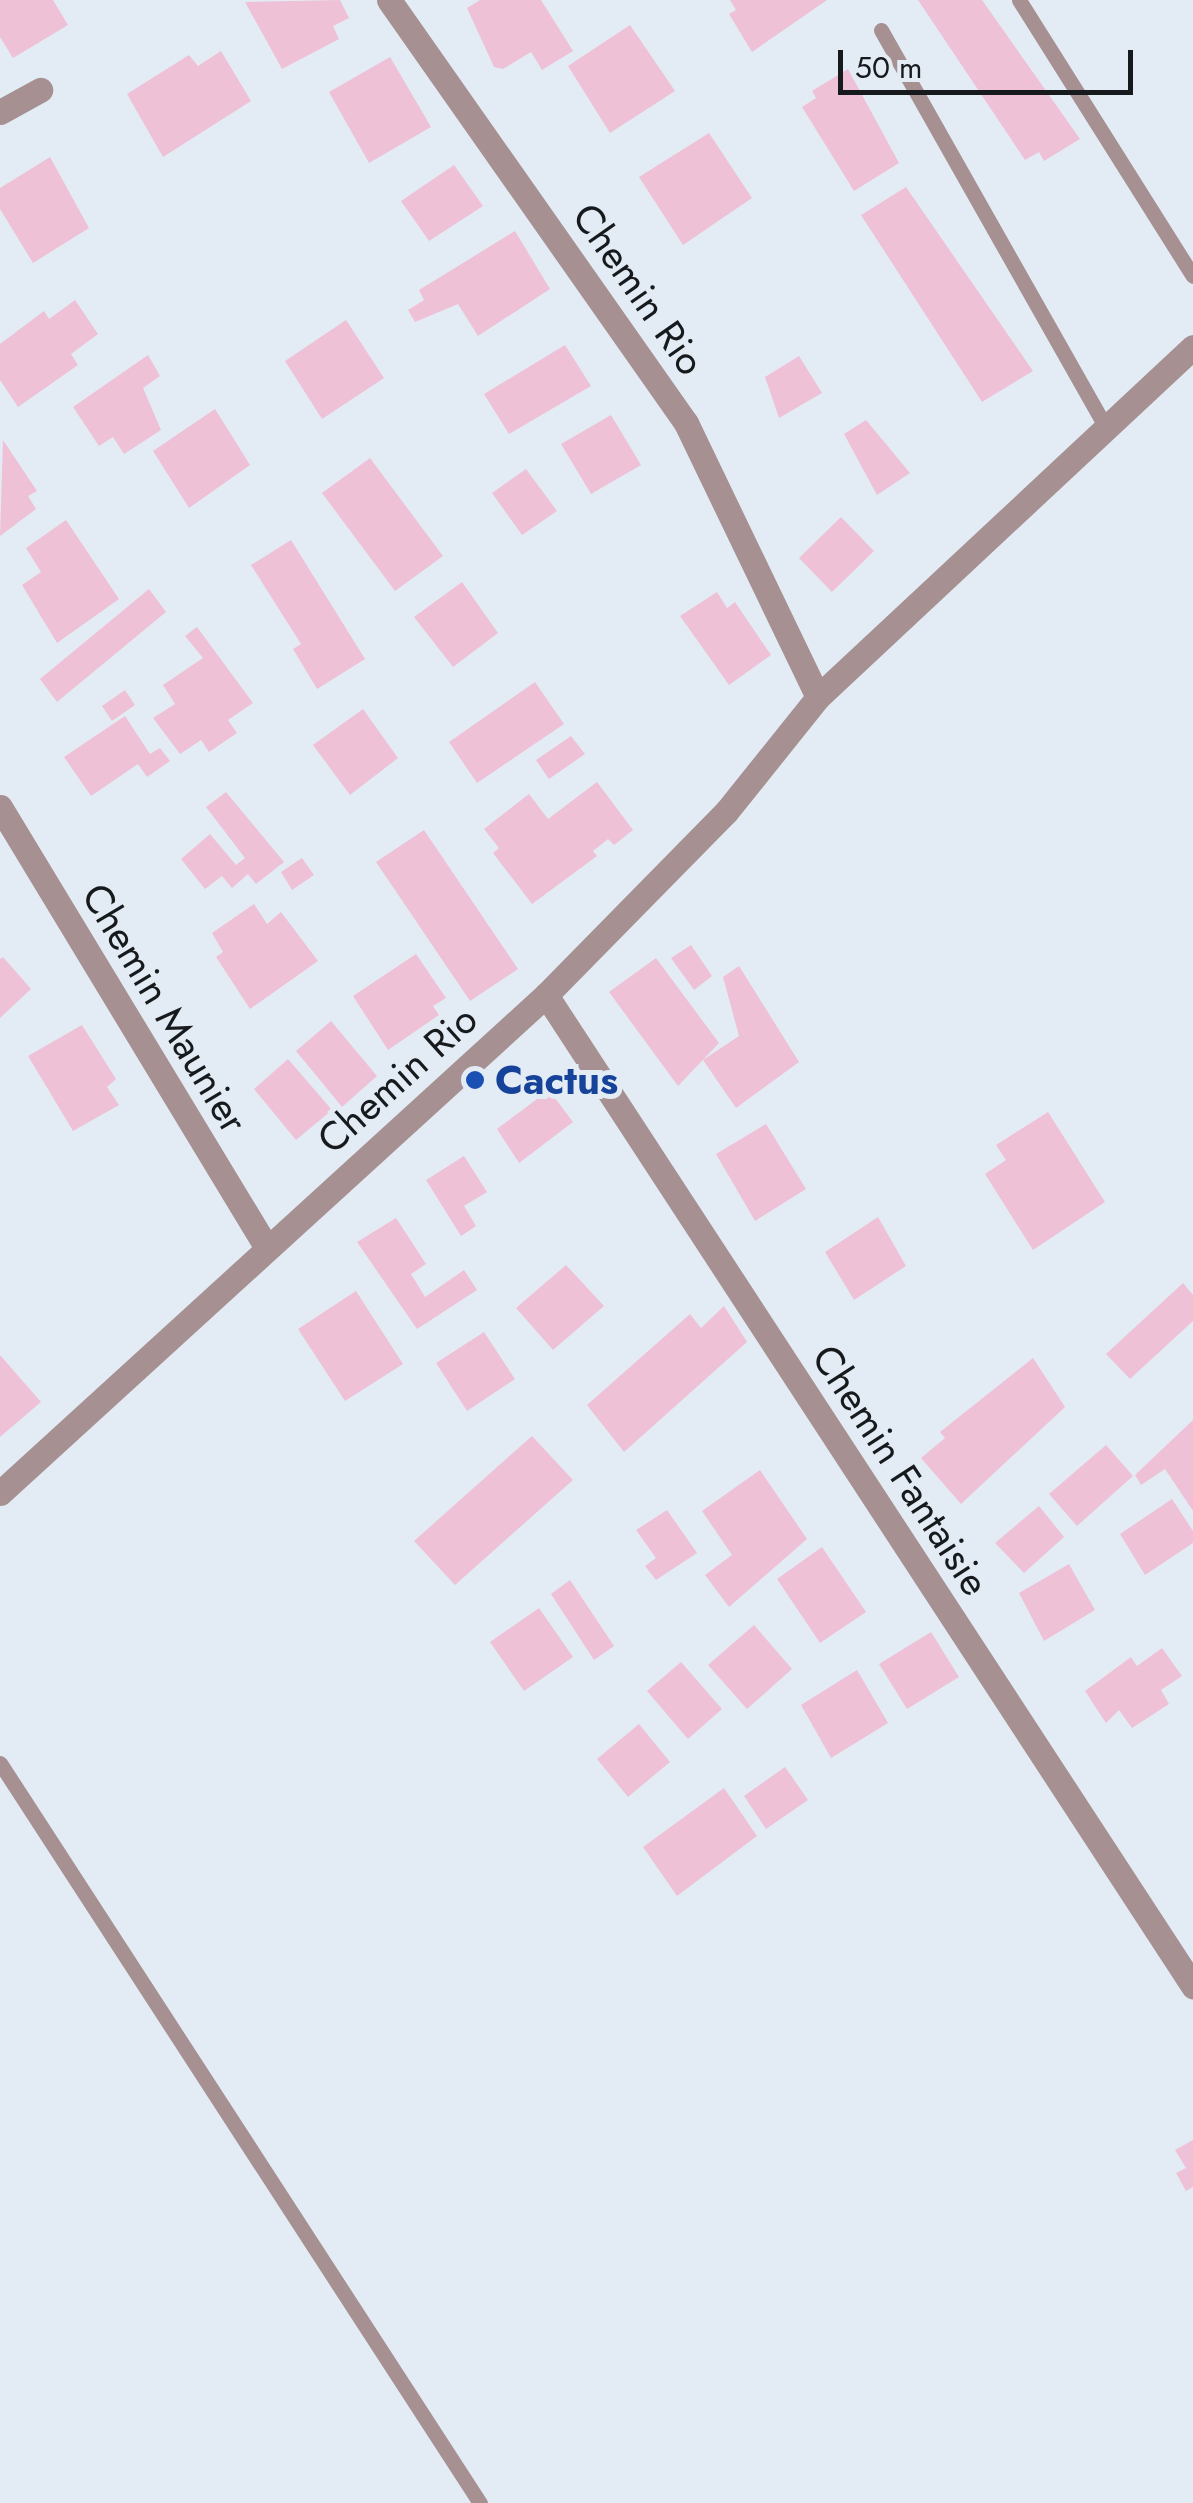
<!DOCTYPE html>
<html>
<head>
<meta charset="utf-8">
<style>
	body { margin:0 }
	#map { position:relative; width:1193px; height:2503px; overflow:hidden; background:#e3ecf5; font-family:Jost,sans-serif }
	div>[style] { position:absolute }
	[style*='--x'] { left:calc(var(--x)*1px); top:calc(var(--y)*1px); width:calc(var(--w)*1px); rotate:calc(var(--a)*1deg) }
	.building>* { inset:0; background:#eec1d7 }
	.lane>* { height:15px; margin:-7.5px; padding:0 7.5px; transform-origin:7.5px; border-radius:7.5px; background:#a69091 }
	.street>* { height:25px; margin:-12.5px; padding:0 12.5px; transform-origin:12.5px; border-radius:12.5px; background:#a69091 }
	.dots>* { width:28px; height:28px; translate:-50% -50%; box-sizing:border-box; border:5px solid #e3ecf5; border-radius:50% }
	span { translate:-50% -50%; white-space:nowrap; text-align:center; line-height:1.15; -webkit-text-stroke:10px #e3ecf5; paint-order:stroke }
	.street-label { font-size:40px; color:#171a1d }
	.transit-label { font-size:40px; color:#164399; font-weight:700 }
	.left { translate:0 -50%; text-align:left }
	.scale { position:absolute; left:838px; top:50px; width:295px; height:45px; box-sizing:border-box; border:5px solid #171a1d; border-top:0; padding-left:12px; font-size:30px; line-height:35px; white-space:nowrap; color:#171a1d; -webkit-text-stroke:8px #e3ecf5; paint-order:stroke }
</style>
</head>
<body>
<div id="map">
	<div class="building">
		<i style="clip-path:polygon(0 0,53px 0,68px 25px,13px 58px,0 37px)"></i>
		<i style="clip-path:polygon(340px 0,349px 18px,333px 26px,339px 39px,282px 69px,245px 2px)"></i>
		<i style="clip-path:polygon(480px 0,541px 0,573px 51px,542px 70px,531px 52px,503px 69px,494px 67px,467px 8px)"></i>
		<i style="clip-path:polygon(730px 0,827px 0,752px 52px,729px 14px,736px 10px)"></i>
		<i style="clip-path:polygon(918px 0,982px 0,1080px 139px,1044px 161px,1039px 152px,1025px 160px)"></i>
		<i style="clip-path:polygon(630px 25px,675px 91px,610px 133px,568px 66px)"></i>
		<i style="clip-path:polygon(221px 51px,251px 101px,163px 157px,127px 94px,189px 55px,198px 66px)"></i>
		<i style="clip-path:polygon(390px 57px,431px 127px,369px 163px,329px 92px)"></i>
		<i style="clip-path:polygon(848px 69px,899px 163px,854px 191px,802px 107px,816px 98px,812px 91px)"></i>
		<i style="clip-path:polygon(709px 133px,752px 198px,683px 245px,639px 177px)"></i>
		<i style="clip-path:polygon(50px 157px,89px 228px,33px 263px,0 209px,0 188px)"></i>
		<i style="clip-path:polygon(454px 165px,483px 206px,429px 241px,401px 201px)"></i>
		<i style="clip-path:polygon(906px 187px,1033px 371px,982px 402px,861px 215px)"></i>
		<i style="clip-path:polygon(515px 231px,550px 289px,478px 336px,458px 304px,415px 322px,408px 310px,424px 300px,419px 290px)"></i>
		<i style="clip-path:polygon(75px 300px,98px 334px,71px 354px,78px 365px,18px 407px,0 380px,0 344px,44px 311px,49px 319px)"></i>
		<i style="clip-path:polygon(346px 320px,384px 378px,322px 419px,285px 361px)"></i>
		<i style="clip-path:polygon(565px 345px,591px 386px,509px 434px,484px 394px)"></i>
		<i style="clip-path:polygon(148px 355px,160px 376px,143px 388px,161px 430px,124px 454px,113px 437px,99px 446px,73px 407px)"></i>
		<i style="clip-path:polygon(799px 356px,822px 393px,779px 418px,765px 377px)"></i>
		<i style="clip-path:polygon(215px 409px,250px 465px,189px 508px,153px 451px)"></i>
		<i style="clip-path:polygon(611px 415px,641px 465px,591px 494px,561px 444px)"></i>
		<i style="clip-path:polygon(866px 420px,910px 473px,877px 495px,844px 434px)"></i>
		<i style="clip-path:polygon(3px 440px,37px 491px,28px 496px,36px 509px,0 536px)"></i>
		<i style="clip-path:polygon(370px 458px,443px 556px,395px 591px,322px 493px)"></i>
		<i style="clip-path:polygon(526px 469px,557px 511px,522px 535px,492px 493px)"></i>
		<i style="clip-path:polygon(841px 517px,874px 551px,832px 592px,799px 558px)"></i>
		<i style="clip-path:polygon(66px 520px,119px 599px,57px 643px,22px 585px,41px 572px,26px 548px)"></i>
		<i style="clip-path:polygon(291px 540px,365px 659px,317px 689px,293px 649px,301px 644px,251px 565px)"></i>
		<i style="clip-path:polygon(462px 582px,498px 633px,453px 667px,414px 617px)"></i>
		<i style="clip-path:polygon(149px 589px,166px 612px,57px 702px,40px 679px)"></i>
		<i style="clip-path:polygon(717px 592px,727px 608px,735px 602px,771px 655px,729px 685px,680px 616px)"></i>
		<i style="clip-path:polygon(197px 627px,253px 703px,228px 720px,237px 733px,209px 752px,201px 740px,180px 754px,153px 718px,175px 704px,163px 685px,203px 658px,185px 636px)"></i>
		<i style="clip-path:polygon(535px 682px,564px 724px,477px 783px,449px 742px)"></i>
		<i style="clip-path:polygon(125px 690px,135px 705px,112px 721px,102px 706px)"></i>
		<i style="clip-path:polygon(363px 709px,398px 758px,350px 795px,313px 745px)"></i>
		<i style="clip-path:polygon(125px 716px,150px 754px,160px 748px,170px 761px,147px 777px,138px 764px,91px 796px,64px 757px)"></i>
		<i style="clip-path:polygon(571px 736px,585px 754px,549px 779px,536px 760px)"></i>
		<i style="clip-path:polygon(597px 782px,633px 830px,614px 845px,608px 839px,593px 851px,597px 856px,532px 904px,493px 853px,499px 848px,484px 829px,529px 794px,548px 819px)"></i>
		<i style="clip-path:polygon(226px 792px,284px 862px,256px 884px,248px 874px,232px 888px,222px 876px,205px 889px,181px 859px,210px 834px,236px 865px,245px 858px,206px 807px)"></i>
		<i style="clip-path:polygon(424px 830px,518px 969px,470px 1001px,376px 862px)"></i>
		<i style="clip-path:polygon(302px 858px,314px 875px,292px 890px,281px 872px)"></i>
		<i style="clip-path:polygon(254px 904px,267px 924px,281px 912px,318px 961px,250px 1009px,216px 957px,223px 952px,212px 933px)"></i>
		<i style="clip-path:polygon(691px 945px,712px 976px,694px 990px,671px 958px)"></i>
		<i style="clip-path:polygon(416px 954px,446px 998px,433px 1006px,439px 1015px,388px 1050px,353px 996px)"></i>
		<i style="clip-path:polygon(3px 957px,31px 989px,0 1018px,0 959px)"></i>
		<i style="clip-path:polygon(656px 958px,719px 1043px,678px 1086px,609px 992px)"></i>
		<i style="clip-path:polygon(739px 966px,799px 1062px,736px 1108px,703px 1060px,739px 1036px,723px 977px)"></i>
		<i style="clip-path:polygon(331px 1021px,377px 1076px,342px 1107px,296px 1051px)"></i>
		<i style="clip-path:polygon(82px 1025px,116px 1079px,107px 1087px,119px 1105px,73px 1131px,28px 1056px)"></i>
		<i style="clip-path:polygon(288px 1059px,332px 1110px,296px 1140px,254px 1089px)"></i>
		<i style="clip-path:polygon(549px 1090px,573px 1122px,519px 1163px,497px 1129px)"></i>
		<i style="clip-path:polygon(1048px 1112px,1105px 1202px,1033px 1250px,985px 1174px,1006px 1160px,996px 1145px)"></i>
		<i style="clip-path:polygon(766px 1124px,806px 1189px,755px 1221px,716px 1154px)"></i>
		<i style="clip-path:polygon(464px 1156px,487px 1192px,464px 1206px,476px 1226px,461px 1236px,426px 1180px)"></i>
		<i style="clip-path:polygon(878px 1217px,906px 1266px,854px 1300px,825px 1252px)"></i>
		<i style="clip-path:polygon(396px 1218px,426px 1264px,411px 1274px,425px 1297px,464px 1270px,477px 1290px,417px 1329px,357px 1242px)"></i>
		<i style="clip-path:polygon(566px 1265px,604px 1306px,553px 1350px,516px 1308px)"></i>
		<i style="clip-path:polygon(1183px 1283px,1193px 1295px,1193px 1321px,1130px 1379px,1106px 1354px)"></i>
		<i style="clip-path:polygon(356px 1291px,403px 1364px,345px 1401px,298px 1329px)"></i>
		<i style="clip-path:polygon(724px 1306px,747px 1342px,624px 1452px,587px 1405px,690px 1314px,701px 1328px)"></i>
		<i style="clip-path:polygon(484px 1332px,515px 1379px,467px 1411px,436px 1363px)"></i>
		<i style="clip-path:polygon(0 1355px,41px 1402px,0 1437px)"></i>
		<i style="clip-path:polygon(1033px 1358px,1065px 1407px,961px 1504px,921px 1458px,945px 1438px,940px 1432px)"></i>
		<i style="clip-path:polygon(1193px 1420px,1193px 1511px,1165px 1469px,1141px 1485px,1135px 1475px)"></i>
		<i style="clip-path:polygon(532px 1436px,573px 1480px,455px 1585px,414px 1541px)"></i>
		<i style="clip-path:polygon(1106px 1445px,1133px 1476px,1077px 1526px,1049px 1494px)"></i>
		<i style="clip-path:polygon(760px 1470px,807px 1539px,729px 1607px,705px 1575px,732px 1555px,702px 1511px)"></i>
		<i style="clip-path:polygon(1172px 1499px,1193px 1531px,1193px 1543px,1145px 1575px,1120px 1534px)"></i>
		<i style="clip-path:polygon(1039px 1506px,1064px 1537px,1024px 1573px,995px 1543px)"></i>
		<i style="clip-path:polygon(667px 1510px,697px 1553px,656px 1580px,645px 1566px,656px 1558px,636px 1530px)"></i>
		<i style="clip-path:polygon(822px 1547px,866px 1612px,820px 1643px,777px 1579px)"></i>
		<i style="clip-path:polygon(1069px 1564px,1095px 1610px,1044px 1641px,1019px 1593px)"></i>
		<i style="clip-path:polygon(570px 1580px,614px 1646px,594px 1660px,551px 1594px)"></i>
		<i style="clip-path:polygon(539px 1608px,573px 1657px,524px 1691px,490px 1642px)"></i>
		<i style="clip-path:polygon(754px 1625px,792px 1669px,747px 1709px,708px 1665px)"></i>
		<i style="clip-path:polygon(931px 1632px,959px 1677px,907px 1709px,879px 1664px)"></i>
		<i style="clip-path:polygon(1162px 1648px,1182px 1676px,1161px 1690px,1169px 1704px,1132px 1728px,1119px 1710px,1106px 1723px,1085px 1691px,1131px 1657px,1137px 1666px)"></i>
		<i style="clip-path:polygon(681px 1662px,722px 1709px,688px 1739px,647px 1691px)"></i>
		<i style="clip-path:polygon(857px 1670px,888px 1723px,831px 1758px,801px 1705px)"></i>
		<i style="clip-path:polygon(639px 1724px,670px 1762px,628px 1797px,597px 1759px)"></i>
		<i style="clip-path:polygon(785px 1767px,808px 1800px,766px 1829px,744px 1796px)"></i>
		<i style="clip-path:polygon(724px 1788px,757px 1836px,677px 1896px,643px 1847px)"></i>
		<i style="clip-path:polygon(1193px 2140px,1193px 2187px,1186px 2191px,1176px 2173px,1186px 2168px,1175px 2150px)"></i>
	</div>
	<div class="lane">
		<i style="--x:1019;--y:0;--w:326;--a:57.8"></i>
		<i style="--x:881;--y:30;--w:457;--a:60.5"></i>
		<i style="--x:0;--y:1763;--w:882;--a:57.03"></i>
	</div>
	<div class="street">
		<i style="--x:389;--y:0;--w:517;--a:54.93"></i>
		<i style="--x:686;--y:423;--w:304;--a:64.3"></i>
		<i style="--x:0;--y:112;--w:46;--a:-28.8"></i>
		<i style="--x:0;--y:807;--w:516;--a:58.81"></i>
		<i style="--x:546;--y:995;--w:1184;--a:56.86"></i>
		<i style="--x:0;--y:1493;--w:739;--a:-42.37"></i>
		<i style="--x:546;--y:995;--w:257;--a:-45.5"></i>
		<i style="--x:726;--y:812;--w:147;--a:-51.3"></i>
		<i style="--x:818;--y:697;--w:513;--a:-43.03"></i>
	</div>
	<div class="dots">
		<i style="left:475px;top:1080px;background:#1a4fb4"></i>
	</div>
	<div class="street-label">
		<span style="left:639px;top:289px;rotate:55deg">Chemin Rio</span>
		<span style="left:165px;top:1008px;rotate:59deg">Chemin Maunier</span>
		<span style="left:397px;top:1079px;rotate:-42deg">Chemin Rio</span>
		<span style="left:901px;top:1470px;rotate:57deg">Chemin Fantaisie</span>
	</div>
	<div class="transit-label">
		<span class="left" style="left:495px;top:1080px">Cactus</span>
	</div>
	<div class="scale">50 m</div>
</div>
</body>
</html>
